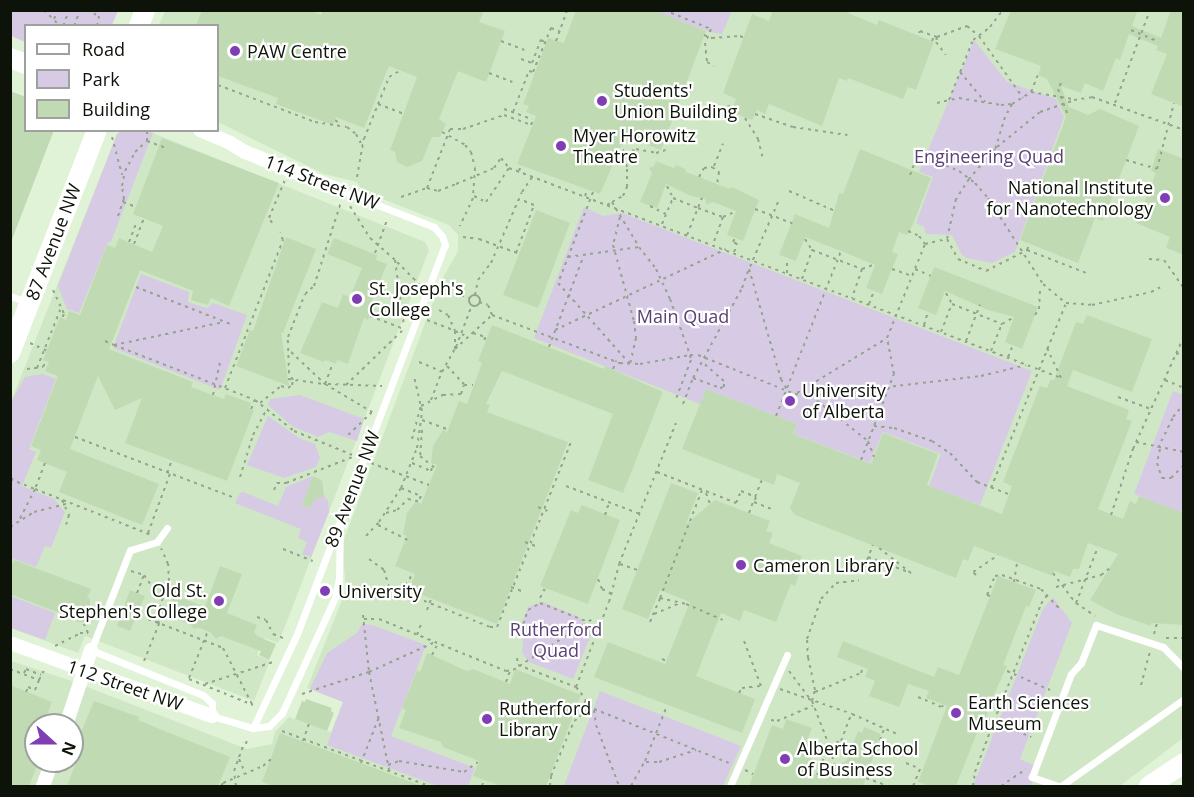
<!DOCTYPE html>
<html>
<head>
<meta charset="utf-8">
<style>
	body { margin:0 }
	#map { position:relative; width:1194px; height:797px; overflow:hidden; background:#e0f3d7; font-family:"Open Sans",sans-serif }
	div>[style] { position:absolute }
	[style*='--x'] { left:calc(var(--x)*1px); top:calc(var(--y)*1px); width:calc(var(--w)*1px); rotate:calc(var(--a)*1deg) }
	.built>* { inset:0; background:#d0e7c5 }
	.green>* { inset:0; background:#d6cae4 }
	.building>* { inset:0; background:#c0dbb4 }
	.path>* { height:2px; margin-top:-1px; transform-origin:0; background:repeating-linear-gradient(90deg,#95a48e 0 3px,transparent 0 7.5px) }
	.path>.ring { margin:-1px; padding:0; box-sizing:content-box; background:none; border:2px solid #95a48e; border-radius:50% }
	.lane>* { height:7px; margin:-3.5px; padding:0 3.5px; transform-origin:3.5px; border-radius:3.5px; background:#fff }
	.street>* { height:14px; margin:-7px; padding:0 7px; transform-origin:7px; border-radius:7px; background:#fff }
	.secondary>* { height:20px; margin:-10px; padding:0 10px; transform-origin:10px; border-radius:10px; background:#fff }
	.dots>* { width:16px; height:16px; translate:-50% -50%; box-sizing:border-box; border:3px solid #fff; border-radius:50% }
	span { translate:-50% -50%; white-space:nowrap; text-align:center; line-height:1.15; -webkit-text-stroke:4.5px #fff; paint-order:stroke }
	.poi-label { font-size:18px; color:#0d1309 }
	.left { translate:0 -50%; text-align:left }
	.right { translate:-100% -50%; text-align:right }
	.park-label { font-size:18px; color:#5b4075 }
	.street-label { font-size:18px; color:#0d1309 }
	.frame { position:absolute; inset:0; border:12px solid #0d1309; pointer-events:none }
	.legend { position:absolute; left:24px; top:24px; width:195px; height:108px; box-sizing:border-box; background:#fff; border:2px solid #9ea19d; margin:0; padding:8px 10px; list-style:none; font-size:18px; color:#0d1309 }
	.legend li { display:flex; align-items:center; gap:12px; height:30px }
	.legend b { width:30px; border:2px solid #9ea19d }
	.north { position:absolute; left:24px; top:713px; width:60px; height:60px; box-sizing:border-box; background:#fff; border:2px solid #9ea19d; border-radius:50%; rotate:111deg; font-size:16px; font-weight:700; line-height:24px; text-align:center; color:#0d1309 }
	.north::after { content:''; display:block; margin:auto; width:21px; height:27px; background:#7f3eb3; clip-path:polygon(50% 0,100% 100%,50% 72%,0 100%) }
</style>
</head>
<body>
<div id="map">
	<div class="built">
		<i style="clip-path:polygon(evenodd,165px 11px,1183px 11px,1183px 738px,1120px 786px,11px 786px,11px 661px,69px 680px,247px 749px,272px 744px,275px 732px,289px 717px,331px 732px,343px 702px,307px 688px,346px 590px,342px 545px,440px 283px,458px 251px,458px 235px,449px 225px,362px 191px,357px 182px,324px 174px,218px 122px,218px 26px,159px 25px,165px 11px,36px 725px,72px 725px,72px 761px,36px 761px,36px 725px)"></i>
		<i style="clip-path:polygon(121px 131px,145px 131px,153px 133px,425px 242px,429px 250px,286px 624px,278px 643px,264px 638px,257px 655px,270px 661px,254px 701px,85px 636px,78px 653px,11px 628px,10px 404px,117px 134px)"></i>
	</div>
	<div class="green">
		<i style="clip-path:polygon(10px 11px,11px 10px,118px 11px,112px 25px,26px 26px,25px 42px,11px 36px)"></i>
		<i style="clip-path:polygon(654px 11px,732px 11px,722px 34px,710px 32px)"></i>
		<i style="clip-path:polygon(974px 40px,1007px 82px,1056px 99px,1064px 117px,1015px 252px,992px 263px,967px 258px,962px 255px,952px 235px,926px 234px,924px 227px,916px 223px,933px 177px,919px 172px)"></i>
		<i style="clip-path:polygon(121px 131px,145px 131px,153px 133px,111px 242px,108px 242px,79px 313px,67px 309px,58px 286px,117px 134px)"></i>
		<i style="clip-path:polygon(584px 207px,603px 216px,622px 213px,1032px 371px,980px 505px,929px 486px,941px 454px,883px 432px,870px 463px,794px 434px,797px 424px,706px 389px,700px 404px,534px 338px)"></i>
		<i style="clip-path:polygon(141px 274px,189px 292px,188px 302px,207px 308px,213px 303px,247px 315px,220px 390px,113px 348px)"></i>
		<i style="clip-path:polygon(43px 374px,56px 379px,29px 449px,36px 452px,22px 486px,54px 499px,65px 512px,51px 548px,45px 546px,36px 567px,11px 558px,10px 404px,25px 377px)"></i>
		<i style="clip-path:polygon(1173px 391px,1183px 395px,1184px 505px,1181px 512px,1134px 494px)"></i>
		<i style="clip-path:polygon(300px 395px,364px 419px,357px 441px,329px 432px,318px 437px,292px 426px,268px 405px,270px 399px)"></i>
		<i style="clip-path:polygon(268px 416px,299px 438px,315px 444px,320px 458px,316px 467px,284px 478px,247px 465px)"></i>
		<i style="clip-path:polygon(313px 476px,302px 505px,310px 508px,314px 498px,324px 496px,328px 501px,329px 512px,311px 557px,302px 554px,307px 542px,298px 538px,301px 529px,235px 503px,240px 493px,243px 492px,278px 506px,286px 487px)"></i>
		<i style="clip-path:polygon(11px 596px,55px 613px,45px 640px,11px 628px)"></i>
		<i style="clip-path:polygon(1053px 597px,1072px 623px,1020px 759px,1037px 767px,1031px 786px,973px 786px,1043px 609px)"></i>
		<i style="clip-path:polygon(543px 602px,579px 617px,591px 635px,573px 679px,529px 662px,522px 653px,523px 642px,519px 631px,528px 607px)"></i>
		<i style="clip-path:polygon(362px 624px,372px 625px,426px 645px,391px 736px,475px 768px,468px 786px,438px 786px,327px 745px,343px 702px,310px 689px,327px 653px,357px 633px)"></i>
		<i style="clip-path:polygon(600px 691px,741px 746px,723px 786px,564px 786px)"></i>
	</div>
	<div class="building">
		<i style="clip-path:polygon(202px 10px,310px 10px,321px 15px,323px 10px,484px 10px,479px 22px,505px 31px,486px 82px,458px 71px,439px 119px,446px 124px,440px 137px,432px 137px,422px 161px,407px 167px,397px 162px,395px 152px,390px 150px,417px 77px,389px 66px,364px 128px,336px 117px,333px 125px,276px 104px,278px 98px,218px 76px,218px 26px,196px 26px)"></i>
		<i style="clip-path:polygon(576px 10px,653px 10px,706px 31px,661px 150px,625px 137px,600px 194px,517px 164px,536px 116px,526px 112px,529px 106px,523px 104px,548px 38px,564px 43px)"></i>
		<i style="clip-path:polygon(773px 10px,849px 10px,848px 13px,877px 25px,879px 20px,934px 42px,916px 90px,908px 87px,903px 99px,848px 78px,847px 81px,839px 78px,822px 126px,769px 104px,765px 114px,757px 110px,752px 120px,731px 112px,736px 99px,723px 93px,752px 14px,769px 21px)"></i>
		<i style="clip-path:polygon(1011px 10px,1138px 10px,1132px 26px,1161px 38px,1171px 10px,1184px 10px,1184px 107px,1151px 94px,1167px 54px,1156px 50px,1158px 46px,1129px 34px,1120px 60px,1116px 58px,1103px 91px,1085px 83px,1081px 93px,1061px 86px,1069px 107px,1088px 115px,1100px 109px,1139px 126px,1103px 221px,1095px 218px,1078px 263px,1020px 240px,1066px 117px,1047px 79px,1038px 75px,1041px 66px,995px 49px)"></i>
		<i style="clip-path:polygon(10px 91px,26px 97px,26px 130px,54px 130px,11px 242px)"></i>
		<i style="clip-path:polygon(162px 138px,279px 183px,229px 306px,211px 298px,208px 305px,191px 300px,193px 291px,140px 270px,109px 349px,193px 382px,191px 387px,224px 399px,226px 394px,251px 403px,249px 408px,254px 410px,227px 481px,125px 443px,142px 398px,115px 410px,98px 376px,70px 449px,159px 484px,142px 525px,59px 492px,67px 472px,37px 460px,41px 450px,31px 446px,58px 376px,45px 371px,49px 362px,43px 360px,60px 317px,66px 320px,69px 311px,80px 315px,107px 245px,115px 248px,119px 238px,152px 252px,163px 226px,133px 214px)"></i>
		<i style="clip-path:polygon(860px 149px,931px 178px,913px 224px,907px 235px,899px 232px,892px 252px,898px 254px,882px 294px,866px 288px,875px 265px,841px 251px,805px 237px,796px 261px,779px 255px,795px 214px,829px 228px,839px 193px,843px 194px)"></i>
		<i style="clip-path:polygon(1158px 149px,1184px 159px,1184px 255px,1166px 248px,1170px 237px,1136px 223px,1156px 173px,1151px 171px)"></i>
		<i style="clip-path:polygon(656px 161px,674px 168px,676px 165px,685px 169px,686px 172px,730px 189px,732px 187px,759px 200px,743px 241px,727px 235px,736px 211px,713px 202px,707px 205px,705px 199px,691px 196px,666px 184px,657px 208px,640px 202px,652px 173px,649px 168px,654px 166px)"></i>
		<i style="clip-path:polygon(536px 210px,570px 223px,538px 308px,503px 295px)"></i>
		<i style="clip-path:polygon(286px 237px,316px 249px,283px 333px,281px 332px,289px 386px,236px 366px,250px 330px,253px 331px)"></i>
		<i style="clip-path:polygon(334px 238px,377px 255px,376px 260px,387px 264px,370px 305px,373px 306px,368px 320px,364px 318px,348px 364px,337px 360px,336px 364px,325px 360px,324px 362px,300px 353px,322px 302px,338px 308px,343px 294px,350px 297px,362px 268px,327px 254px)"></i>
		<i style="clip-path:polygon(934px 267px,1038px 307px,1022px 349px,1005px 342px,1014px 317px,988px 310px,945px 291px,936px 315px,918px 308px)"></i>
		<i style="clip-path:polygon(1087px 315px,1152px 339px,1132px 392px,1073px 370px,1067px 386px,1129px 410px,1126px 419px,1132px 421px,1098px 509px,1123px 519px,1130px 501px,1136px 504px,1139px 496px,1184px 513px,1184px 625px,1151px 623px,1151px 626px,1116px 614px,1090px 600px,1118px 554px,1088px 543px,1079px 569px,1073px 569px,1070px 577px,1055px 571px,1053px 576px,974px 546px,968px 561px,963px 559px,956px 578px,795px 515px,790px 508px,800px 483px,777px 474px,774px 485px,682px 449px,706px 389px,797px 424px,793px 434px,871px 464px,883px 433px,938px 454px,927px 485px,1002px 514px,1012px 486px,1003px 482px,1040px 386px,1047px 388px,1051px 379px,1054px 380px,1076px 322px,1083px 324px)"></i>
		<i style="clip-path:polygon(492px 325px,604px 369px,605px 366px,663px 392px,623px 493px,588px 480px,613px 414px,502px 371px,486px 404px,490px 405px,487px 412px,568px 442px,497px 624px,409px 590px,415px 574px,395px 566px,407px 536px,403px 534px,407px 513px,416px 501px,421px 504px,437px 465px,431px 463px,433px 446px,443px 430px,447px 432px,459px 401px,467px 404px,482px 363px,478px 361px)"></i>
		<i style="clip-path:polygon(313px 476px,322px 480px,324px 496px,314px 500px,310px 508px,302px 505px)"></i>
		<i style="clip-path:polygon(671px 483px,698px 493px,686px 524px,715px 500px,770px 521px,766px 531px,773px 533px,769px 543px,802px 556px,795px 574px,799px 575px,795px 586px,791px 584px,776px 622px,744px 610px,740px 621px,721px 613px,696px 676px,755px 699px,742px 733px,594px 677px,608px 642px,665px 664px,690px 602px,660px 590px,648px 619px,622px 609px)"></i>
		<i style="clip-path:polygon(582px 505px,620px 520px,588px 604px,540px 586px,571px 510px,578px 513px)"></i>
		<i style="clip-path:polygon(14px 560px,91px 589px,87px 598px,90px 598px,90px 622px,77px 622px,77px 620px,10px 594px,10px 569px)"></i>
		<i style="clip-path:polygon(220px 566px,242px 574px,227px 613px,257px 625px,254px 632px,257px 636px,276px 644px,269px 660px,259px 655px,261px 651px,221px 636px,216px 639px,210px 632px,200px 628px,194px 629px,189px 624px,166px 616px,174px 595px,205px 607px)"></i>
		<i style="clip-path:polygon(998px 576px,1036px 590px,1029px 607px,1026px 606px,1003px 665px,1007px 666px,991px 701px,985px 722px,982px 720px,956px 786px,929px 786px,918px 782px,947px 706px,926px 698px,929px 691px,908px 684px,899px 707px,869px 696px,875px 681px,865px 677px,868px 669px,837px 657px,843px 641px,934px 677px,938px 667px,959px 675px)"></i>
		<i style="clip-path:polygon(130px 590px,145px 596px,130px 631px,117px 626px)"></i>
		<i style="clip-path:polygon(427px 653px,467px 671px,473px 669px,510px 684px,515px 669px,581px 695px,546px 786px,501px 786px,473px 776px,479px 761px,443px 747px,441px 742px,399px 728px,406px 710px,402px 708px,417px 670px,420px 672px)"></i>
		<i style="clip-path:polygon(10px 685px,52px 702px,43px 725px,36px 725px,36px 761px,39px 761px,29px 786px,10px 786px)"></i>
		<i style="clip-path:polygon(306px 699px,332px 708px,331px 711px,334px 713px,327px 731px,295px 719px,302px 701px,305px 702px)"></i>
		<i style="clip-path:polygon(94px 701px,139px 717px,138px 720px,162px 730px,230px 757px,218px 786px,67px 786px,78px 757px,72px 754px)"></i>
		<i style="clip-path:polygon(786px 719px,812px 728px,806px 743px,816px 747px,807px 771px,823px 778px,826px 770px,846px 761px,858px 731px,862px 733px,864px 727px,881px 734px,863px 786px,749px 786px,772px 725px,783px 729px)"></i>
		<i style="clip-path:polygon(280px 733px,361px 763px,421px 786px,273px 786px,262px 782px)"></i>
	</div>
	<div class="path">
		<i style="--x:44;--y:10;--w:23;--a:45"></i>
		<i style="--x:87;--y:10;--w:13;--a:27"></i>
		<i style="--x:664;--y:10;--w:51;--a:22"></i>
		<i style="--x:711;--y:29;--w:15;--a:113"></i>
		<i style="--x:705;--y:43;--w:19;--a:84"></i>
		<i style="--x:707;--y:62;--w:8;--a:30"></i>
		<i style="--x:654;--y:11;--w:1;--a:-45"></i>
		<i style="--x:54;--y:19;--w:10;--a:-66"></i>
		<i style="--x:63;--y:26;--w:17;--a:-69"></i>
		<i style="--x:74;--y:26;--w:17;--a:-69"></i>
		<i style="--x:97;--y:26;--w:16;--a:-79"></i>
		<i style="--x:1131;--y:30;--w:30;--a:23"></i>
		<i style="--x:919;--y:33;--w:2;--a:-63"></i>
		<i style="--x:920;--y:31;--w:15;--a:20"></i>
		<i style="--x:704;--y:35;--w:9;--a:21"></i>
		<i style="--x:712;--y:38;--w:28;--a:-4"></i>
		<i style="--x:740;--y:36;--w:5;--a:22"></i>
		<i style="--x:937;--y:37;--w:32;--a:-20"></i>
		<i style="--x:967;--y:26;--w:16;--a:40"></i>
		<i style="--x:979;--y:36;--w:76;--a:54.6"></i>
		<i style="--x:501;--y:41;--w:25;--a:21"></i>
		<i style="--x:556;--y:41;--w:33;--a:-70"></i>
		<i style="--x:932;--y:41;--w:5;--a:-68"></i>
		<i style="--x:934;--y:36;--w:3;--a:18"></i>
		<i style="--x:937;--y:37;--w:5;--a:101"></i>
		<i style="--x:936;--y:42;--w:16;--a:52"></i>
		<i style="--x:521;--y:59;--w:12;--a:20"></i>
		<i style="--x:532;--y:63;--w:25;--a:-69"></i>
		<i style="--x:541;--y:40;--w:4;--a:27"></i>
		<i style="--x:960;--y:72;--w:39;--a:50"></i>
		<i style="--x:489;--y:73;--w:25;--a:21"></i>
		<i style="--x:1061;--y:83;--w:7;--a:117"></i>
		<i style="--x:1058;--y:89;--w:26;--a:69"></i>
		<i style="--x:218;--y:85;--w:104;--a:20.9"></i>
		<i style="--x:315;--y:122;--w:32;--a:9"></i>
		<i style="--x:347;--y:127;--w:11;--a:38"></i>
		<i style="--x:356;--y:134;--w:15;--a:62"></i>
		<i style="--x:1031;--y:92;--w:42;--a:9.7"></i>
		<i style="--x:949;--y:100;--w:65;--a:-68.2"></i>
		<i style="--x:973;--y:40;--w:21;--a:-37"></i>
		<i style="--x:990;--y:27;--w:21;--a:-53"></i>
		<i style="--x:937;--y:103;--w:23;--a:-13"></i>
		<i style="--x:959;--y:98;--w:43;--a:9.5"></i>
		<i style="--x:1001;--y:105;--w:11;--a:-5"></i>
		<i style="--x:1012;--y:104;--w:22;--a:-32"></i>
		<i style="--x:1031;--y:92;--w:18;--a:-68"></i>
		<i style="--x:1115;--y:103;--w:99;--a:-69.4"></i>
		<i style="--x:378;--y:104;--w:28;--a:21"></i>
		<i style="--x:1012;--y:104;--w:15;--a:118"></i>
		<i style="--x:1005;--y:117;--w:34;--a:107"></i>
		<i style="--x:995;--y:149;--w:40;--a:131"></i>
		<i style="--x:969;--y:179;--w:24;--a:123"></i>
		<i style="--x:956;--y:199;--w:41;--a:102.7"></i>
		<i style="--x:947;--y:239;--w:23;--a:61"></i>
		<i style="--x:958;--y:259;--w:30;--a:23"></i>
		<i style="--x:986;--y:271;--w:46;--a:-27.1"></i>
		<i style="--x:1027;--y:250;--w:6;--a:-72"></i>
		<i style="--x:504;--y:109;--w:30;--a:20"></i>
		<i style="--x:713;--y:110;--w:22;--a:-13"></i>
		<i style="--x:513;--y:112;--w:44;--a:-68.7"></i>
		<i style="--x:529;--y:71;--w:4;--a:14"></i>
		<i style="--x:533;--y:72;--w:48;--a:-67.8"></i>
		<i style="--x:551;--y:28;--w:9;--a:21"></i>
		<i style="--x:755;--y:114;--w:40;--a:18.9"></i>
		<i style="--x:793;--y:127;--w:55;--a:8.4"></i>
		<i style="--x:745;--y:118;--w:25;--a:58"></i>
		<i style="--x:758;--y:139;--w:21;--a:76"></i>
		<i style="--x:335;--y:120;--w:6;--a:39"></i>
		<i style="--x:442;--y:132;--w:26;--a:29"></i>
		<i style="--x:465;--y:145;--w:9;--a:49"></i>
		<i style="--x:471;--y:152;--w:16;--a:76"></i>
		<i style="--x:475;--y:168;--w:30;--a:94"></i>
		<i style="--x:473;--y:198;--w:31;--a:115"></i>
		<i style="--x:112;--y:137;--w:39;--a:75"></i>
		<i style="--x:147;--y:141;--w:20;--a:20"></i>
		<i style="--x:997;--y:147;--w:55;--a:-39.1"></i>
		<i style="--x:1040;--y:112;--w:36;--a:-19"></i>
		<i style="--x:1074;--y:100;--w:18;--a:-9"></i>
		<i style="--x:1092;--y:97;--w:98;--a:19.7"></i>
		<i style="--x:625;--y:154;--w:12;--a:-24"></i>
		<i style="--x:636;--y:149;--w:20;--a:11"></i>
		<i style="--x:656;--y:153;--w:10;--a:-17"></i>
		<i style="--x:1126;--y:160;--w:32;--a:16"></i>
		<i style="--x:1157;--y:169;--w:68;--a:-75.6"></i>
		<i style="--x:714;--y:166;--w:24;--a:-68"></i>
		<i style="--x:519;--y:171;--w:6;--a:-72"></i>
		<i style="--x:910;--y:175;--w:22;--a:-69"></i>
		<i style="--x:918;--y:154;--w:44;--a:22.5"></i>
		<i style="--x:959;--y:171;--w:20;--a:37"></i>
		<i style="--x:975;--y:183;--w:20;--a:49"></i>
		<i style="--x:988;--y:198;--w:102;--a:57.4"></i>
		<i style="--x:1043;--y:284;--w:30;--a:40"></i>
		<i style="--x:1066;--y:303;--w:26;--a:4"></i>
		<i style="--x:1092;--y:305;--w:60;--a:-12.4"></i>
		<i style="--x:1151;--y:292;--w:13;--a:-27"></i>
		<i style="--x:357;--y:177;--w:39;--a:-80"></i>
		<i style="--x:364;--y:139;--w:67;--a:-68"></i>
		<i style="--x:389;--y:77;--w:14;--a:-30"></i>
		<i style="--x:699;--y:177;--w:10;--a:-61"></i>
		<i style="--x:704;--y:168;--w:8;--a:-7"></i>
		<i style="--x:712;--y:167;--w:9;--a:36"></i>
		<i style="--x:719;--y:172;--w:12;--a:99"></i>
		<i style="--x:667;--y:186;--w:13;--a:63"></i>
		<i style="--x:427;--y:188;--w:63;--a:-68.7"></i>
		<i style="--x:450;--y:129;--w:13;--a:0"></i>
		<i style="--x:463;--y:129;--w:43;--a:-18.9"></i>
		<i style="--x:504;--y:115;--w:29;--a:20"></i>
		<i style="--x:531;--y:125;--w:5;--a:-68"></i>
		<i style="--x:789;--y:191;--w:50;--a:23.5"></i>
		<i style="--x:593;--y:192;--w:97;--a:111"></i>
		<i style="--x:558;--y:283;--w:108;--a:48.4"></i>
		<i style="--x:474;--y:196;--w:13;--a:27"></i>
		<i style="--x:486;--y:202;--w:41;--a:-55.9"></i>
		<i style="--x:585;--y:196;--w:6;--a:-72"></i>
		<i style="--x:401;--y:197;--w:28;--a:-19"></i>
		<i style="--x:427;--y:188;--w:11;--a:15"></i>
		<i style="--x:438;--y:191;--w:19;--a:-21"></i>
		<i style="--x:456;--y:184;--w:41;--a:-22.8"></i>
		<i style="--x:494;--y:168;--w:12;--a:-55"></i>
		<i style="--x:501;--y:158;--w:13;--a:51"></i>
		<i style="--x:509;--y:168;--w:591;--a:20.83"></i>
		<i style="--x:123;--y:202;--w:14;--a:21"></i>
		<i style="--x:612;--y:202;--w:13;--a:-29"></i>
		<i style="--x:623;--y:196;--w:10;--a:-66"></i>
		<i style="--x:627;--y:187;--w:20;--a:-90"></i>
		<i style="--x:627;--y:167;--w:23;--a:-103"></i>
		<i style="--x:778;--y:202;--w:73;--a:113.4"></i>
		<i style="--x:749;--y:269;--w:115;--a:73.8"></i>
		<i style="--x:781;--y:379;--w:13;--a:61"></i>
		<i style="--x:607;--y:205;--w:6;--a:-31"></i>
		<i style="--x:612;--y:202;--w:52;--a:59"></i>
		<i style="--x:639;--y:247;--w:28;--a:52"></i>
		<i style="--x:656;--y:269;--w:33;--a:65"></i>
		<i style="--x:670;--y:299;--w:59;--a:70.3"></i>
		<i style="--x:690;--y:355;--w:8;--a:0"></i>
		<i style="--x:698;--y:355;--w:105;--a:21.9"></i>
		<i style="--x:795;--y:394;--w:16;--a:7"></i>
		<i style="--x:811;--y:396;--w:171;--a:-6.7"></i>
		<i style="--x:981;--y:376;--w:46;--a:-13.7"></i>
		<i style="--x:350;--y:206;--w:38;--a:58"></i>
		<i style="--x:370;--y:238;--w:33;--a:41"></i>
		<i style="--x:395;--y:260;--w:67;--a:82.2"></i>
		<i style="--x:650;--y:206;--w:18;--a:27"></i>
		<i style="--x:755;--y:209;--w:40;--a:21"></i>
		<i style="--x:118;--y:216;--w:18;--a:-71"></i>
		<i style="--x:124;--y:199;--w:13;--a:-99"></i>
		<i style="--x:122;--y:186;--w:15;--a:-79"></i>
		<i style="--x:125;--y:171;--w:21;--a:-62"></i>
		<i style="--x:135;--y:152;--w:16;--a:-43"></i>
		<i style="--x:147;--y:141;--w:11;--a:-90"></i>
		<i style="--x:620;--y:217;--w:29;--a:104"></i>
		<i style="--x:613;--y:245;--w:79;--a:74.6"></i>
		<i style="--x:634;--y:321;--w:17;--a:83"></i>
		<i style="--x:636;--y:338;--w:26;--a:103"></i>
		<i style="--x:723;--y:217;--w:12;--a:-24"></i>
		<i style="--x:272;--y:223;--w:6;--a:-121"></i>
		<i style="--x:269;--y:218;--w:41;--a:-67.2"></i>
		<i style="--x:662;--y:224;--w:28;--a:-67"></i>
		<i style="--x:673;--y:198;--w:27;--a:22"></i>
		<i style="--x:698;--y:208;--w:27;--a:20"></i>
		<i style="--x:723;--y:217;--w:29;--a:110"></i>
		<i style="--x:908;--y:231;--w:12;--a:24"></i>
		<i style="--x:919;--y:236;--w:10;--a:53"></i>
		<i style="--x:687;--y:235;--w:40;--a:-68"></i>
		<i style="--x:463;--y:237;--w:16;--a:7"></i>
		<i style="--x:479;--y:239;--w:44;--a:20.1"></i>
		<i style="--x:805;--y:239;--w:13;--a:58"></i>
		<i style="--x:129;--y:242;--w:19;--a:-69"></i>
		<i style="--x:134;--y:244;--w:28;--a:-69"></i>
		<i style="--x:925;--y:244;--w:23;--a:-13"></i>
		<i style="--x:1027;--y:250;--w:66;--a:21.2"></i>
		<i style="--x:734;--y:252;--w:9;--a:-69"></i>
		<i style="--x:737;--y:244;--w:4;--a:-153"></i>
		<i style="--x:733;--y:242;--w:4;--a:-63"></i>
		<i style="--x:375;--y:253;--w:35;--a:-70"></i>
		<i style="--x:516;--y:253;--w:51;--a:-69.4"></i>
		<i style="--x:534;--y:205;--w:16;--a:-158"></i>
		<i style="--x:568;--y:257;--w:72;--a:-8"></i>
		<i style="--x:1149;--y:259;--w:15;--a:4"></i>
		<i style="--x:1164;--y:260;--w:35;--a:55"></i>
		<i style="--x:397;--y:262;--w:33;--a:45"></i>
		<i style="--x:862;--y:269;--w:12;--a:-20"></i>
		<i style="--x:892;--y:269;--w:21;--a:19"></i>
		<i style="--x:915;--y:269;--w:17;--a:24"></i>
		<i style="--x:787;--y:273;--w:15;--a:-90"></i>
		<i style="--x:802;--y:279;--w:31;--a:-71"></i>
		<i style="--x:812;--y:250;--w:53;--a:20.8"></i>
		<i style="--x:862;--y:269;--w:31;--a:109"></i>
		<i style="--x:136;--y:287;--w:104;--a:21.4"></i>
		<i style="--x:53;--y:290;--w:26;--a:65"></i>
		<i style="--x:64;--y:314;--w:4;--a:117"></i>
		<i style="--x:447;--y:290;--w:23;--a:20"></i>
		<i style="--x:946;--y:293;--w:13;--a:61"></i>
		<i style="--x:952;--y:304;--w:54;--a:21.8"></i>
		<i class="ring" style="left:468.5px;top:294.5px;width:9px;height:9px"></i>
		<i style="--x:475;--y:295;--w:15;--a:-79"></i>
		<i style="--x:478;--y:280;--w:21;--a:-53"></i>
		<i style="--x:491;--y:263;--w:77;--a:-66.4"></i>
		<i style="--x:522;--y:192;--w:18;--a:-56"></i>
		<i style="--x:479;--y:302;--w:9;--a:18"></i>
		<i style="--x:488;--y:305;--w:11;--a:68"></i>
		<i style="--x:492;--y:315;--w:137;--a:20.6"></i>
		<i style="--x:620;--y:363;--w:20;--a:3"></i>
		<i style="--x:640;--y:364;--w:51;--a:-10.2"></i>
		<i style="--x:690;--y:355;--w:5;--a:79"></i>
		<i style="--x:691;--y:360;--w:44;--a:111.3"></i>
		<i style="--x:869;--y:304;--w:14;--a:-69"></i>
		<i style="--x:439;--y:310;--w:10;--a:29"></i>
		<i style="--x:448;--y:315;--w:17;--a:66"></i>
		<i style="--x:455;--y:331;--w:14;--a:25"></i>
		<i style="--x:1035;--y:315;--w:7;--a:-56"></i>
		<i style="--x:1039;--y:309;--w:18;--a:-87"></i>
		<i style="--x:370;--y:316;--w:36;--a:21"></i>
		<i style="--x:427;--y:320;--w:30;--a:21"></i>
		<i style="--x:455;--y:331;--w:18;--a:90"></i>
		<i style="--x:924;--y:325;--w:14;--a:-73"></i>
		<i style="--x:555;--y:330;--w:189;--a:-25.3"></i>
		<i style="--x:941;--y:332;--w:30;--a:-69"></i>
		<i style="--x:473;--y:333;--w:13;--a:18"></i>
		<i style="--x:485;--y:337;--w:6;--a:99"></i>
		<i style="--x:105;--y:341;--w:10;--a:24"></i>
		<i style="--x:114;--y:345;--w:112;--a:-11.8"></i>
		<i style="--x:966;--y:341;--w:39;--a:-69"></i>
		<i style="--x:30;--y:343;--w:19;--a:25"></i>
		<i style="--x:114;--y:345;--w:151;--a:21.3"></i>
		<i style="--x:255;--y:400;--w:50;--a:38.5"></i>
		<i style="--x:294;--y:431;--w:66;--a:22.3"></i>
		<i style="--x:456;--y:347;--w:45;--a:-69.1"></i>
		<i style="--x:549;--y:347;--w:98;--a:-69.2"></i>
		<i style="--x:1047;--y:348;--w:33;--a:65"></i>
		<i style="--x:991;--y:351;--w:29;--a:-68"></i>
		<i style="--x:1002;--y:324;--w:13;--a:-29"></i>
		<i style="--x:291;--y:352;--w:47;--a:43.3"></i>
		<i style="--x:325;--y:384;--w:55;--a:30.8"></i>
		<i style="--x:372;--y:412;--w:36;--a:136"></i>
		<i style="--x:1176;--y:354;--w:8;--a:-14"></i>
		<i style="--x:1008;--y:357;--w:13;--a:-67"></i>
		<i style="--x:419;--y:362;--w:25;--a:23"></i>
		<i style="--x:442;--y:372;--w:26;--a:-61"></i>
		<i style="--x:455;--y:349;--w:50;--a:-42.6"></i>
		<i style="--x:447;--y:366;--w:25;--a:47"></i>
		<i style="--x:37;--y:368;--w:65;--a:-68.2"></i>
		<i style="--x:27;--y:369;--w:16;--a:-7"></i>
		<i style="--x:43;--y:367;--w:7;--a:-63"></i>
		<i style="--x:613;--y:369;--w:9;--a:-69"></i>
		<i style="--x:693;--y:378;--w:29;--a:20"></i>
		<i style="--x:720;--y:388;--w:4;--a:-14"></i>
		<i style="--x:724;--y:387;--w:6;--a:-90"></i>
		<i style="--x:724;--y:381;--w:29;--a:-139"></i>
		<i style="--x:288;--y:379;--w:34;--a:8"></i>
		<i style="--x:1165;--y:380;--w:21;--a:23"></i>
		<i style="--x:325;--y:384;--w:22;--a:-69"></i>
		<i style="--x:328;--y:384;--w:54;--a:2.1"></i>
		<i style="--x:346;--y:385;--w:78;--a:-44"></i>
		<i style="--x:225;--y:388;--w:159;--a:-68.6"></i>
		<i style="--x:283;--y:240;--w:8;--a:-113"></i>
		<i style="--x:797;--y:393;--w:105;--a:-31.4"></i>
		<i style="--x:887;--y:338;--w:101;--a:-68"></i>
		<i style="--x:213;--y:395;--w:34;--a:-78"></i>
		<i style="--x:811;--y:396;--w:73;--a:38.3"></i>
		<i style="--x:868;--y:441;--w:17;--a:69"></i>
		<i style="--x:1118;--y:397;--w:35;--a:20"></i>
		<i style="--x:431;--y:400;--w:30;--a:-69"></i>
		<i style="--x:260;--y:403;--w:27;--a:-39"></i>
		<i style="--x:281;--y:386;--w:7;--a:16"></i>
		<i style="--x:288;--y:388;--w:5;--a:-37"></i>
		<i style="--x:292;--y:385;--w:5;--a:-79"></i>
		<i style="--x:293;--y:380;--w:8;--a:-120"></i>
		<i style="--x:289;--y:373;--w:36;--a:-92"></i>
		<i style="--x:288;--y:337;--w:46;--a:-68.4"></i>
		<i style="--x:305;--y:294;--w:12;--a:-42"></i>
		<i style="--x:314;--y:286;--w:88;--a:-72.2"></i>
		<i style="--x:683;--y:404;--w:28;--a:-69"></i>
		<i style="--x:693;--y:378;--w:102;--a:-61.4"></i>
		<i style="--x:742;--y:288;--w:20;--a:-70"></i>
		<i style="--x:251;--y:409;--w:10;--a:-66"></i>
		<i style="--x:776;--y:416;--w:177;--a:-68.5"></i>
		<i style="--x:422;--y:420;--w:30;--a:20"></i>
		<i style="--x:874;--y:426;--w:20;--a:6"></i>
		<i style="--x:894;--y:428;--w:40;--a:18.9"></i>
		<i style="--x:932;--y:441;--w:22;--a:34"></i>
		<i style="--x:950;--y:453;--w:40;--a:47"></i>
		<i style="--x:977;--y:482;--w:34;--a:21"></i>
		<i style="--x:422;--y:430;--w:26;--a:94"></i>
		<i style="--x:420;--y:456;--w:19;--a:39"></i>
		<i style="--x:75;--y:437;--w:168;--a:20.9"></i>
		<i style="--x:412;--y:439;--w:34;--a:-75"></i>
		<i style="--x:421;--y:406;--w:25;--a:-27"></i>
		<i style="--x:443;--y:395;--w:18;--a:-3"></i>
		<i style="--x:461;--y:394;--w:9;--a:-72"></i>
		<i style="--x:464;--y:385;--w:9;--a:0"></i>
		<i style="--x:1136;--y:442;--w:49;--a:11.8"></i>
		<i style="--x:1158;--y:448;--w:34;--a:-64"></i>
		<i style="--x:1173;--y:417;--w:17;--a:-50"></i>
		<i style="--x:1160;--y:449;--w:14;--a:102"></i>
		<i style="--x:1157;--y:463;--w:16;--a:72"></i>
		<i style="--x:1162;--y:478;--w:9;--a:0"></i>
		<i style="--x:1171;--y:478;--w:18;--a:-45"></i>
		<i style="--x:861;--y:460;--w:92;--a:-69"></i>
		<i style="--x:894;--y:374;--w:37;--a:-101"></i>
		<i style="--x:45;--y:463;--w:28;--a:111"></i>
		<i style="--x:35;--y:489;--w:125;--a:21.6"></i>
		<i style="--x:371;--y:463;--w:62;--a:20.8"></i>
		<i style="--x:412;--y:463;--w:21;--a:23"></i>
		<i style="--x:431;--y:471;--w:3;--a:-72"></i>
		<i style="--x:10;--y:471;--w:9;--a:72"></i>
		<i style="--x:657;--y:472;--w:85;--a:21.4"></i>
		<i style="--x:736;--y:503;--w:13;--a:-67"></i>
		<i style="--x:741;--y:491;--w:16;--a:22"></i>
		<i style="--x:756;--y:497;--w:5;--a:112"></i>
		<i style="--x:754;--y:502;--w:22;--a:22"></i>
		<i style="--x:167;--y:473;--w:14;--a:-69"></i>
		<i style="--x:240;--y:477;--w:44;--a:-72.8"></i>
		<i style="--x:253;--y:435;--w:30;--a:-62"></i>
		<i style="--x:10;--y:479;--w:27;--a:22"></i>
		<i style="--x:35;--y:489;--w:34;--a:117"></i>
		<i style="--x:566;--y:486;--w:79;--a:20.7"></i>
		<i style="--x:401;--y:488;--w:22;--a:22"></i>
		<i style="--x:421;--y:496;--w:4;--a:117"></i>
		<i style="--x:991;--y:488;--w:200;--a:-67.9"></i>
		<i style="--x:274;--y:490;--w:8;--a:-67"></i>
		<i style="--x:277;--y:483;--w:9;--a:0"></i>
		<i style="--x:286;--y:483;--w:74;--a:-21.4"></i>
		<i style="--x:706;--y:493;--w:12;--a:70"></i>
		<i style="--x:755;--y:497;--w:18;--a:-68"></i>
		<i style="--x:62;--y:500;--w:17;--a:65"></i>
		<i style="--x:69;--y:515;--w:10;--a:107"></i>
		<i style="--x:538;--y:507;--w:15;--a:23"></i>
		<i style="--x:386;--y:513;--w:11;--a:-15"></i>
		<i style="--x:397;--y:510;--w:16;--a:-45"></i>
		<i style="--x:408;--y:499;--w:14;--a:12"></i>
		<i style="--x:749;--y:513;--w:12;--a:-70"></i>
		<i style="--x:605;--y:515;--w:13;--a:-72"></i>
		<i style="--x:1111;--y:515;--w:70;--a:-71.6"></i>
		<i style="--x:1133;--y:449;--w:124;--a:-65.7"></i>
		<i style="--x:378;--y:525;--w:33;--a:27"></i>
		<i style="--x:10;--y:527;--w:28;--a:-32"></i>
		<i style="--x:34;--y:512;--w:37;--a:-14"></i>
		<i style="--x:148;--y:533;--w:63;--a:-69.6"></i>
		<i style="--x:366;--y:536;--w:19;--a:-47"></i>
		<i style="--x:379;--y:522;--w:40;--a:-57.1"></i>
		<i style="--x:401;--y:488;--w:43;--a:-68.2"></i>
		<i style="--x:417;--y:448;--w:37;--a:-82"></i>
		<i style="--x:422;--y:411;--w:37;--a:-103"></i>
		<i style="--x:525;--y:542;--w:14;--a:21"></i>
		<i style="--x:283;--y:549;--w:32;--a:22"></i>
		<i style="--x:868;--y:557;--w:46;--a:20.4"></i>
		<i style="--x:911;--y:573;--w:41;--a:-142"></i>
		<i style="--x:369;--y:559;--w:19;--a:36"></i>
		<i style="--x:384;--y:570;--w:18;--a:74"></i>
		<i style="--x:389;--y:587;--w:109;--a:21.6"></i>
		<i style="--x:490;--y:627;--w:7;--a:0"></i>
		<i style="--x:497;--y:627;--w:199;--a:-68.2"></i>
		<i style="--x:867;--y:560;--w:16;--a:-68"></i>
		<i style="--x:620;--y:564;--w:18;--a:19"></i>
		<i style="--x:131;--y:571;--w:14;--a:17"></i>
		<i style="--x:1053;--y:573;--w:38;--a:53"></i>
		<i style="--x:1076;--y:603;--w:23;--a:34"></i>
		<i style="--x:976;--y:575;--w:4;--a:-135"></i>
		<i style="--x:973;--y:572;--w:30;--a:-34"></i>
		<i style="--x:598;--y:579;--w:11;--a:68"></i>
		<i style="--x:602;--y:589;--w:11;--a:27"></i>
		<i style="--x:1014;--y:582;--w:20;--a:-81"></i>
		<i style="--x:511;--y:587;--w:14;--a:21"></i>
		<i style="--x:1056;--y:587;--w:47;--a:-14.9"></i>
		<i style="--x:1101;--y:575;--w:11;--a:-38"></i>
		<i style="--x:402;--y:592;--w:22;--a:-60"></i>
		<i style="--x:137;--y:593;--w:19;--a:-69"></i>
		<i style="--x:144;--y:575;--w:16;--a:55"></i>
		<i style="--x:153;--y:588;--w:13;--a:18"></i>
		<i style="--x:990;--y:596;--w:3;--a:-162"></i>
		<i style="--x:987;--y:595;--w:21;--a:-67"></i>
		<i style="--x:995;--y:576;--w:7;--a:-8"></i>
		<i style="--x:1002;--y:575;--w:41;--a:19.7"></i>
		<i style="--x:1041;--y:589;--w:26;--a:47"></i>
		<i style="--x:540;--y:598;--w:11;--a:-63"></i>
		<i style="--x:660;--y:598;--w:116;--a:-68.7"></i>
		<i style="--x:363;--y:599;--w:16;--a:-11"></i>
		<i style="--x:379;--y:596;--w:13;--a:-42"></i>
		<i style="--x:1076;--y:603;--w:60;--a:-68.6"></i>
		<i style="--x:427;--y:610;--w:12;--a:-70"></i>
		<i style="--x:654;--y:614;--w:26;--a:-23"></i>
		<i style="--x:363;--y:615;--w:57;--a:84"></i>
		<i style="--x:369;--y:672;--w:72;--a:-24.4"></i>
		<i style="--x:257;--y:617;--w:9;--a:18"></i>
		<i style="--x:266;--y:620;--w:16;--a:63"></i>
		<i style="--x:273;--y:634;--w:11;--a:22"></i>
		<i style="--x:148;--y:619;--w:80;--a:21.1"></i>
		<i style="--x:223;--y:648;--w:65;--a:62.7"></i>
		<i style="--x:364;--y:619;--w:15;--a:0"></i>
		<i style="--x:379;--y:619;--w:137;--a:22.3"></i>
		<i style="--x:506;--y:671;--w:7;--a:-8"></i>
		<i style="--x:513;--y:670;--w:96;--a:-32.7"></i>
		<i style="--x:650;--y:622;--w:26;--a:-67"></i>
		<i style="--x:660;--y:598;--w:27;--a:13"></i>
		<i style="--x:686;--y:604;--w:40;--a:23.4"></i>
		<i style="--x:521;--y:631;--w:22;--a:-72"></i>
		<i style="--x:528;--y:610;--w:14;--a:-30"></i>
		<i style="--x:540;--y:603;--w:52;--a:21.6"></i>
		<i style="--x:1154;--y:634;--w:11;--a:-75"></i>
		<i style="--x:417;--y:635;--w:12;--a:-70"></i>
		<i style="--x:1166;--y:638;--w:18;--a:0"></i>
		<i style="--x:744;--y:641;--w:48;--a:69.3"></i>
		<i style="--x:55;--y:646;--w:28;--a:-27"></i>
		<i style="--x:80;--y:633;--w:8;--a:0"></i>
		<i style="--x:88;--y:633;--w:12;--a:-114"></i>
		<i style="--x:432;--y:655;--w:13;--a:-63"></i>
		<i style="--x:517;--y:658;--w:7;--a:82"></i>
		<i style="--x:518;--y:665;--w:62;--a:20.8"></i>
		<i style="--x:576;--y:687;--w:28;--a:51"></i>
		<i style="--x:594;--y:709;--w:145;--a:21.8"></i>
		<i style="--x:662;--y:659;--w:5;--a:22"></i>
		<i style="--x:144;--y:661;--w:40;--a:-68"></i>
		<i style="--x:159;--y:624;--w:9;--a:-103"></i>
		<i style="--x:157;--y:615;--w:36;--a:-71"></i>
		<i style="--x:169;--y:581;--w:17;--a:-93"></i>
		<i style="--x:168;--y:564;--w:17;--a:-114"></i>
		<i style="--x:10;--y:669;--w:31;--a:21"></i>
		<i style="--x:39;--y:680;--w:11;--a:-63"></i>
		<i style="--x:789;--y:671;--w:38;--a:53"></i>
		<i style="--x:812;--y:701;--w:47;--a:68.9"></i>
		<i style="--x:829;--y:745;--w:32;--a:112"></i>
		<i style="--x:1007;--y:671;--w:47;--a:23.8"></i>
		<i style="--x:24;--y:673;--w:4;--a:-63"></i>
		<i style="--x:26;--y:669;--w:16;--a:22"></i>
		<i style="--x:189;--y:678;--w:51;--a:-68"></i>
		<i style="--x:189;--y:679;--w:69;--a:22.1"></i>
		<i style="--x:506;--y:682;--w:12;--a:-70"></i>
		<i style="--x:205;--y:684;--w:71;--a:-17.9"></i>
		<i style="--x:1141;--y:685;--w:34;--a:-75"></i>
		<i style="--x:576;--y:687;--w:91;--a:-68.8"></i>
		<i style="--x:609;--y:602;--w:39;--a:-75"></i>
		<i style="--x:619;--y:564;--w:152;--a:-68"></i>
		<i style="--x:780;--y:689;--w:76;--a:19.1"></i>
		<i style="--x:852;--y:714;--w:49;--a:24"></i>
		<i style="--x:26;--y:692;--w:5;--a:-68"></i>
		<i style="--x:28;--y:687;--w:8;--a:23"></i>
		<i style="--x:35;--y:690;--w:11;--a:-68"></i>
		<i style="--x:815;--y:692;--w:50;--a:-22.4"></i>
		<i style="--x:861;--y:673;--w:6;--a:-72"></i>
		<i style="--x:739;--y:693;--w:6;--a:-59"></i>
		<i style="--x:742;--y:688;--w:18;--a:-6"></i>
		<i style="--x:302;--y:694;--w:71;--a:-18.2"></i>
		<i style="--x:369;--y:672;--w:104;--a:78.4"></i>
		<i style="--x:918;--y:697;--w:26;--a:23"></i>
		<i style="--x:942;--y:707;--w:2;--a:-63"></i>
		<i style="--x:812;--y:701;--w:11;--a:-75"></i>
		<i style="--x:815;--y:690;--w:33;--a:-102"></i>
		<i style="--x:808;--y:658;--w:19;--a:-93"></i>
		<i style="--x:807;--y:639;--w:42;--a:-70.7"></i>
		<i style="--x:821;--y:599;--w:22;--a:-47"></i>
		<i style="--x:836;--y:583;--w:23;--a:-7"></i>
		<i style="--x:594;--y:710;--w:15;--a:82"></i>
		<i style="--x:596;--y:725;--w:65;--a:69.3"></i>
		<i style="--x:989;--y:719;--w:46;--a:23.2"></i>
		<i style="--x:771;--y:720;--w:6;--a:9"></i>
		<i style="--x:777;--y:721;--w:39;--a:-23"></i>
		<i style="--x:282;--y:731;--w:157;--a:20.5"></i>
		<i style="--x:880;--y:740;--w:12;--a:-70"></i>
		<i style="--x:303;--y:741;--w:18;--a:-71"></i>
		<i style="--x:246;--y:744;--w:5;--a:-79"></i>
		<i style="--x:72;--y:745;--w:4;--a:14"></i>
		<i style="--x:239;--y:759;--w:12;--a:66"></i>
		<i style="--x:646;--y:762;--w:13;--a:0"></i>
		<i style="--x:659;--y:762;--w:39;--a:-18"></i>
		<i style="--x:361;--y:763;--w:49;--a:-68.6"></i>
		<i style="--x:906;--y:763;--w:15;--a:23"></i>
		<i style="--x:920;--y:769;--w:18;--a:112"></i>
		<i style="--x:388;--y:765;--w:12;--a:-20"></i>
		<i style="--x:399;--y:761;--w:66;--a:9.6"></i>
		<i style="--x:464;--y:772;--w:17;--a:-36"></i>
		<i style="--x:835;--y:766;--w:22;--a:-106"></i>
		<i style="--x:829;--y:745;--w:13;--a:-18"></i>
		<i style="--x:841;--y:741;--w:28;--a:-69"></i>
		<i style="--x:745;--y:770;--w:9;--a:27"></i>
		<i style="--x:866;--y:778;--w:23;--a:20"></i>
		<i style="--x:221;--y:786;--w:4;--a:-56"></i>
		<i style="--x:223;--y:783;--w:43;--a:-23"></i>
		<i style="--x:263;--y:766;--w:11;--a:-41"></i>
		<i style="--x:236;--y:786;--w:15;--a:-98"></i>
		<i style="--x:234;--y:771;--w:30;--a:-70"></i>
		<i style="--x:271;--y:786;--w:1;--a:0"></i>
		<i style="--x:482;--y:786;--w:6;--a:-72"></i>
		<i style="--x:550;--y:786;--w:10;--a:-84"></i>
		<i style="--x:551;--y:776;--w:60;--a:-67.3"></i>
		<i style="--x:574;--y:721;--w:7;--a:-34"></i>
		<i style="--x:580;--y:717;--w:19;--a:-72"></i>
		<i style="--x:631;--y:786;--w:29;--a:-61"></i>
		<i style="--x:645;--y:761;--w:59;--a:-68.2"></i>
		<i style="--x:973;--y:786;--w:14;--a:-82"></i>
		<i style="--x:975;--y:772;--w:54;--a:-69.6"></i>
		<i style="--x:994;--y:721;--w:126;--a:-68.1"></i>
		<i style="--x:1041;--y:604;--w:11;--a:-56"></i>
		<i style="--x:1001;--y:786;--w:30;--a:-34"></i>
	</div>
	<div class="lane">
		<i style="--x:10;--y:296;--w:18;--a:19"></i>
		<i style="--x:167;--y:528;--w:17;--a:126"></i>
		<i style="--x:157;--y:542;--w:28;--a:163"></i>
		<i style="--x:130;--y:550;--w:107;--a:111.3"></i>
		<i style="--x:91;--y:650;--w:121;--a:21.9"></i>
		<i style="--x:203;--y:695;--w:12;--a:42"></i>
		<i style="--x:212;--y:703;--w:13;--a:90"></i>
		<i style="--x:212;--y:716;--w:43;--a:16.3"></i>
		<i style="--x:253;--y:728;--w:16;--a:-7"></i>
		<i style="--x:269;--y:726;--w:18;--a:-45"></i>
		<i style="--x:282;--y:713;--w:128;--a:-65.4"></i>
		<i style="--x:335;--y:597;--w:19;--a:-78"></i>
		<i style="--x:339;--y:578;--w:50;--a:-88.9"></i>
		<i style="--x:253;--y:728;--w:104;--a:-64.9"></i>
		<i style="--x:297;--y:634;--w:416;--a:-69.2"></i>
		<i style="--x:445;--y:245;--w:9;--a:-108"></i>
		<i style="--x:442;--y:236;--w:12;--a:-132"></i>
		<i style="--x:434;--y:227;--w:104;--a:-158.6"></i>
		<i style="--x:730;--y:786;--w:143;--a:-66.5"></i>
		<i style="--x:1058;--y:786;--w:28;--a:-161"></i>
		<i style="--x:1032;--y:777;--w:110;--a:-69.3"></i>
		<i style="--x:1071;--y:674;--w:15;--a:-48"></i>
		<i style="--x:1081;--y:663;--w:41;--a:-68.5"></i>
		<i style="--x:1096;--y:625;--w:71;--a:18.2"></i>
		<i style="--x:1163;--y:647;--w:30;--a:45"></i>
		<i style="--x:1061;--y:786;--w:151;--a:-35.3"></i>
	</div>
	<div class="street">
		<i style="--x:200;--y:130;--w:33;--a:23"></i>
		<i style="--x:230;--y:143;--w:17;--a:31"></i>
		<i style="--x:245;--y:152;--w:99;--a:21.9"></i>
		<i style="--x:10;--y:643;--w:215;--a:19.9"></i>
		<i style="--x:66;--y:725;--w:79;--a:-71.6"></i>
		<i style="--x:43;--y:786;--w:27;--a:-70"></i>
	</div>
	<div class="secondary">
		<i style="--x:139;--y:26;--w:17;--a:-69"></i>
		<i style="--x:10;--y:58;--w:17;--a:21"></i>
		<i style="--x:10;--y:353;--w:239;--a:-68.7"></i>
		<i style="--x:1149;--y:786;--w:42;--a:-33.3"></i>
	</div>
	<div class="dots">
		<i style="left:235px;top:51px;background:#7f3eb3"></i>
		<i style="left:602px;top:101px;background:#7f3eb3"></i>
		<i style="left:561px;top:146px;background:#7f3eb3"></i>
		<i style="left:1165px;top:198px;background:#7f3eb3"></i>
		<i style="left:357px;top:299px;background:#7f3eb3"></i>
		<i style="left:790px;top:401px;background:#7f3eb3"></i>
		<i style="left:741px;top:565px;background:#7f3eb3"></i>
		<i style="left:325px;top:591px;background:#7f3eb3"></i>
		<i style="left:219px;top:601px;background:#7f3eb3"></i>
		<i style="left:956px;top:713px;background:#7f3eb3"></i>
		<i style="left:487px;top:719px;background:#7f3eb3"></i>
		<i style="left:785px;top:759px;background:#7f3eb3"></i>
	</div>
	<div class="poi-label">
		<span class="left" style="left:247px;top:51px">PAW Centre</span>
		<span class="left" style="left:614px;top:101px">Students'<br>Union Building</span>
		<span class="left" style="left:573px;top:146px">Myer Horowitz<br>Theatre</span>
		<span class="right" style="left:1153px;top:198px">National Institute<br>for Nanotechnology</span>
		<span class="left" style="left:369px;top:299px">St. Joseph's<br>College</span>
		<span class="left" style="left:802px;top:401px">University<br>of Alberta</span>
		<span class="left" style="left:753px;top:565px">Cameron Library</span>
		<span class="right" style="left:207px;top:601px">Old St.<br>Stephen's College</span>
		<span class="left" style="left:338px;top:591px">University</span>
		<span class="left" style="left:968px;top:713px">Earth Sciences<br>Museum</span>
		<span class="left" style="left:499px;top:719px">Rutherford<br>Library</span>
		<span class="left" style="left:797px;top:759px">Alberta School<br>of Business</span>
	</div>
	<div class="park-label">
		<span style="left:989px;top:156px">Engineering Quad</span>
		<span style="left:683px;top:316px">Main Quad</span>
		<span style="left:556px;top:640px">Rutherford<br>Quad</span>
	</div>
	<div class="street-label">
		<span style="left:322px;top:182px;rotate:21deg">114 Street NW</span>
		<span style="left:53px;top:242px;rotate:-69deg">87 Avenue NW</span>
		<span style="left:352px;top:489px;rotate:-69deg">89 Avenue NW</span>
		<span style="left:125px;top:685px;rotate:19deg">112 Street NW</span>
	</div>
	<div class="frame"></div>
	<ul class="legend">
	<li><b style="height:8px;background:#fff"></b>Road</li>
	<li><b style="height:16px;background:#d6cae4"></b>Park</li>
	<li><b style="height:16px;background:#c0dbb4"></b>Building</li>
	</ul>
	<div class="north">N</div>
</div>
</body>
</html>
